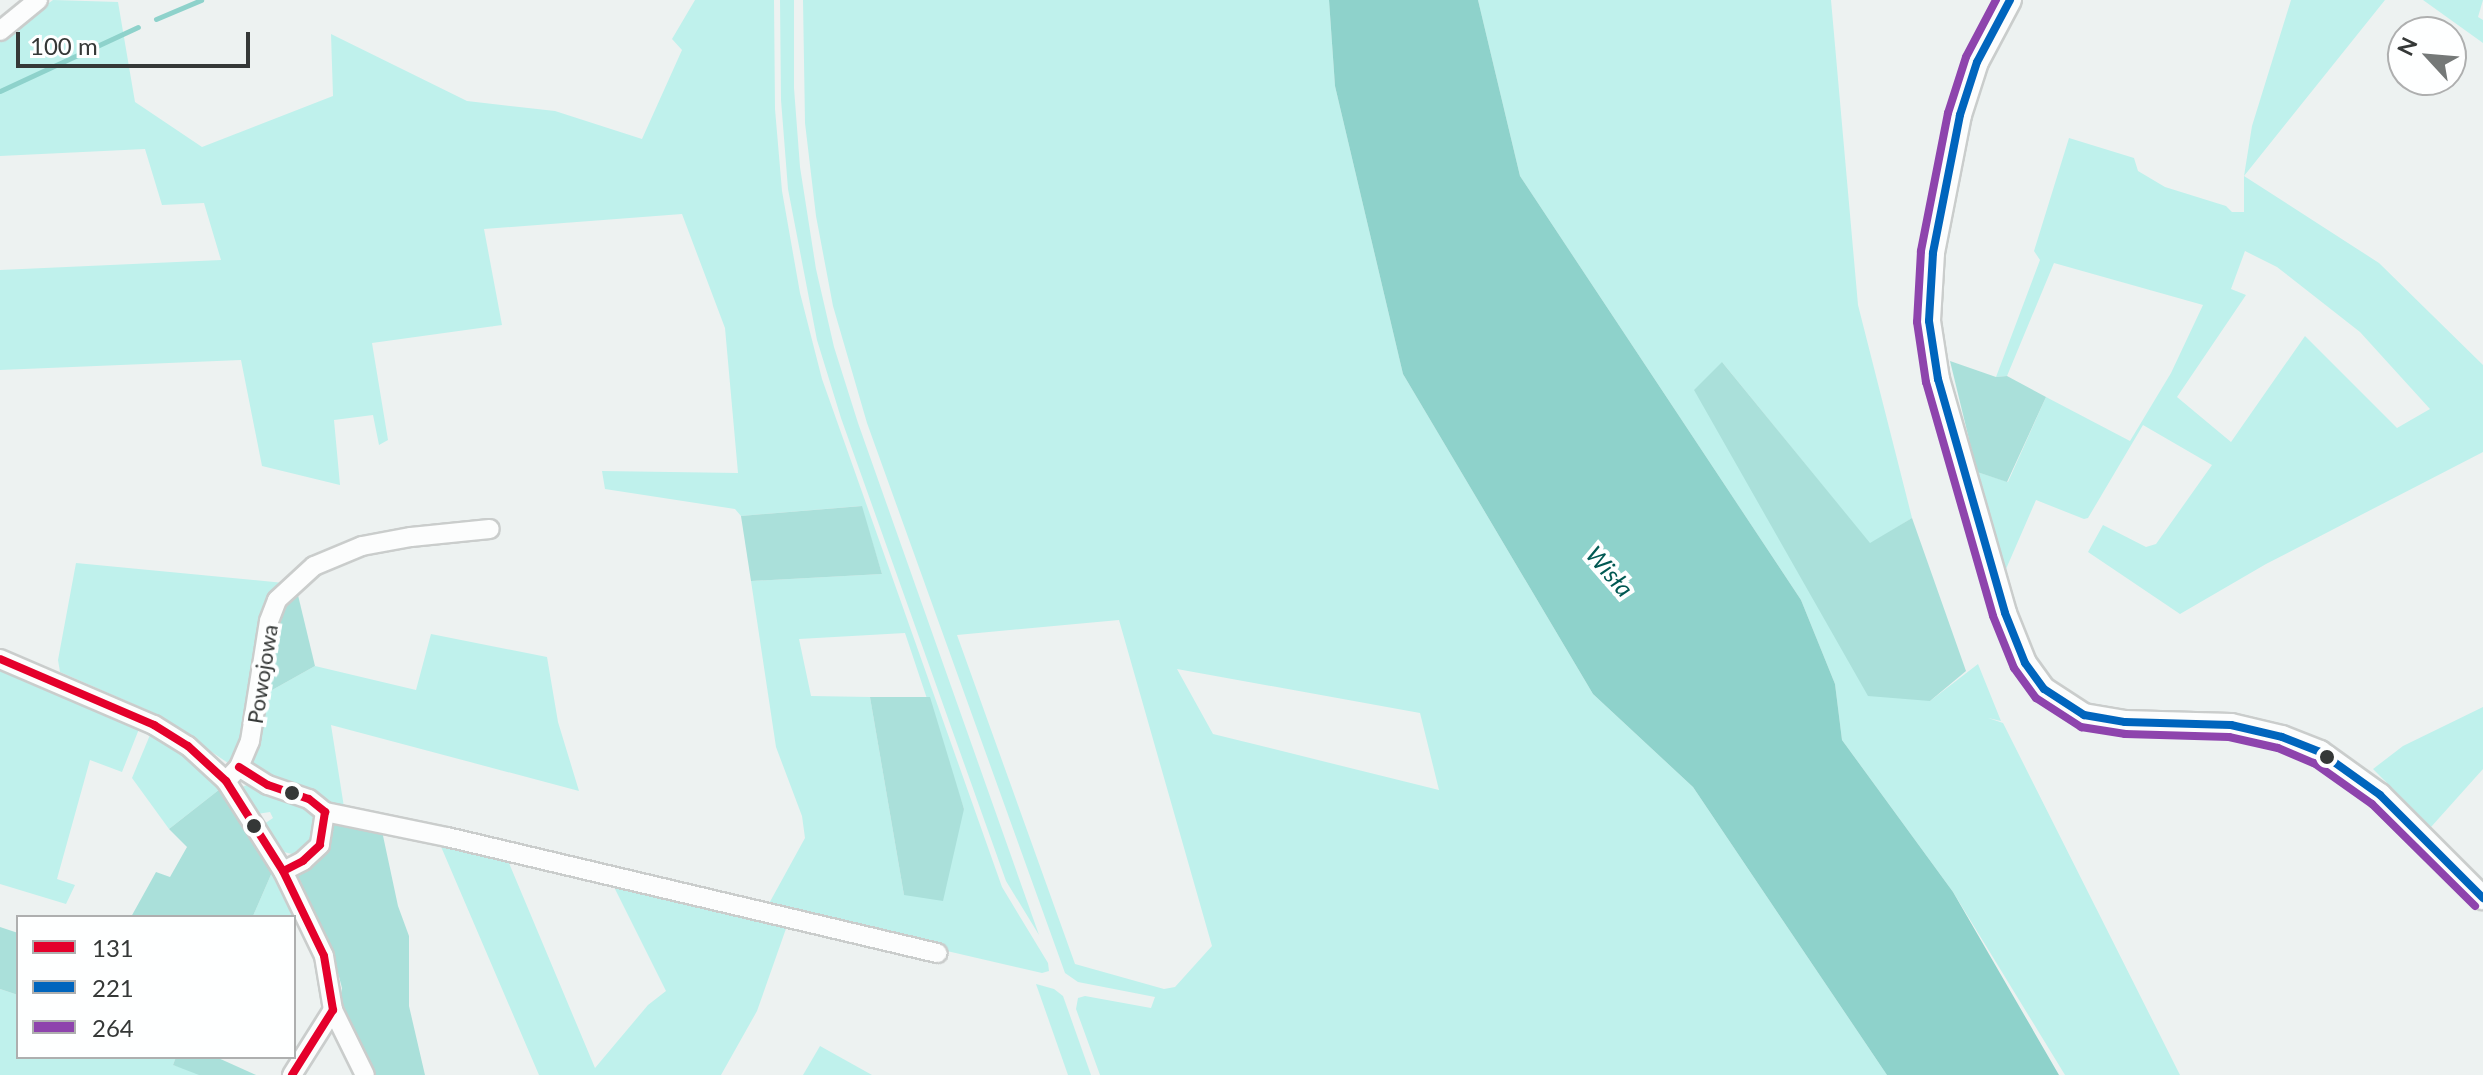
<!DOCTYPE html>
<html>
<head>
<meta charset="utf-8">
<style>
	body { margin:0 }
	#map { position:relative; width:2483px; height:1075px; overflow:hidden; background:#edf2f1; font-family:Lato,sans-serif }
	div>[style] { position:absolute }
	[style*='--x'] { left:calc(var(--x)*1px); top:calc(var(--y)*1px); width:calc(var(--w)*1px); rotate:calc(var(--a)*1deg) }
	.green>* { inset:0; background:#bff1ec }
	.forest>* { inset:0; background:#aae0da }
	.water>* { inset:0; background:#8ed2cb }
	.stream>* { height:5px; margin:-2.5px; padding:0 2.5px; transform-origin:2.5px; border-radius:2.5px; background:#8ed2cb }
	.roads { filter:drop-shadow(2px 0 #cacdcc) drop-shadow(-2px 0 #cacdcc) drop-shadow(0 2px #cacdcc) drop-shadow(0 -2px #cacdcc) }
	.minor>* { height:18px; margin:-9px; padding:0 9px; transform-origin:9px; border-radius:9px; background:#fcfdfd }
	.tertiary>* { height:22px; margin:-11px; padding:0 11px; transform-origin:11px; border-radius:11px; background:#fcfdfd }
	.bus-1>* { height:8px; margin:-4px; padding:0 4px; transform-origin:4px; border-radius:4px; background:#e4002b }
	.bus-2>* { height:8px; margin:-4px; padding:0 4px; transform-origin:4px; border-radius:4px; background:#0065bd }
	.bus-3>* { height:8px; margin:-4px; padding:0 4px; transform-origin:4px; border-radius:4px; background:#8e44ad }
	.dots>* { width:22px; height:22px; translate:-50% -50%; box-sizing:border-box; border:4px solid #feffff; border-radius:50% }
	span { translate:-50% -50%; white-space:nowrap; text-align:center; line-height:1.15; -webkit-text-stroke:8px #feffff; paint-order:stroke }
	.street-label { font-size:22px; color:#353837 }
	.water-label { font-size:24px; color:#005852; font-style:italic }
	.legend { position:absolute; left:16px; top:915px; width:280px; height:144px; box-sizing:border-box; background:#feffff; border:2px solid #aeafaf; margin:0; padding:10px 14px; list-style:none; font-size:24px; color:#353837 }
	.legend li { display:flex; align-items:center; gap:16px; height:40px }
	.legend b { width:40px; border:2px solid #aeafaf }
	.north { position:absolute; left:2387px; top:16px; width:80px; height:80px; box-sizing:border-box; background:#feffff; border:2px solid #aeafaf; border-radius:50%; rotate:296deg; font-size:22px; font-weight:700; line-height:32px; text-align:center; color:#353837 }
	.north::after { content:''; display:block; margin:auto; width:28px; height:36px; background:#757978; clip-path:polygon(50% 0,100% 100%,50% 72%,0 100%) }
	.scale { position:absolute; left:16px; top:32px; width:234px; height:36px; box-sizing:border-box; border:4px solid #353837; border-top:0; padding-left:10px; font-size:24px; line-height:28px; white-space:nowrap; color:#353837; -webkit-text-stroke:6px #feffff; paint-order:stroke }
</style>
</head>
<body>
<div id="map">
	<div class="green">
		<i style="clip-path:polygon(evenodd,53px 0,118px 2px,135px 102px,202px 147px,333px 96px,331px 34px,467px 101px,555px 111px,642px 139px,682px 50px,672px 39px,695px 0,774px 0,775px 109px,782px 191px,800px 293px,822px 379px,1002px 887px,1048px 963px,1049px 971px,1042px 973px,766px 909px,805px 838px,802px 816px,776px 747px,751px 581px,882px 574px,861px 506px,741px 516px,735px 509px,605px 489px,602px 471px,738px 473px,725px 328px,682px 214px,484px 229px,502px 325px,372px 343px,388px 440px,379px 445px,373px 415px,334px 420px,340px 485px,262px 466px,241px 360px,0 370px,0 270px,221px 260px,204px 203px,162px 205px,145px 149px,0 156px,0 39px,53px 0,905px 633px,964px 809px,904px 895px,870px 697px,811px 696px,799px 639px,905px 633px)"></i>
		<i style="clip-path:polygon(780px 0,794px 0,794px 88px,800px 167px,816px 269px,834px 347px,858px 423px,1039px 935px,1006px 881px,841px 418px,817px 340px,788px 189px,781px 100px)"></i>
		<i style="clip-path:polygon(evenodd,803px 0,1329px 0,1335px 86px,1403px 374px,1593px 694px,1693px 787px,1887px 1075px,1100px 1075px,1076px 1009px,1078px 998px,1085px 996px,1151px 1008px,1155px 997px,1078px 982px,1065px 973px,867px 423px,833px 306px,816px 216px,805px 123px,803px 0,1119px 620px,1212px 946px,1175px 987px,1164px 989px,1075px 964px,957px 635px,1119px 620px,803px 0,1177px 669px,1420px 713px,1439px 790px,1213px 734px,1177px 669px)"></i>
		<i style="clip-path:polygon(1478px 0,1831px 0,1858px 305px,1912px 518px,1870px 544px,1722px 362px,1930px 701px,1978px 664px,2001px 721px,1988px 718px,2003px 723px,2180px 1075px,2065px 1075px,1953px 892px,1842px 740px,1835px 684px,1801px 600px,1520px 176px)"></i>
		<i style="clip-path:polygon(evenodd,2291px 0,2385px 0,2244px 176px,2379px 263px,2483px 365px,2483px 452px,2266px 564px,2180px 614px,2088px 552px,2103px 525px,2146px 547px,2156px 544px,2212px 465px,2143px 425px,2088px 518px,2084px 519px,2036px 500px,2006px 569px,1977px 472px,2008px 482px,2046px 397px,2130px 441px,2171px 373px,2203px 305px,2054px 263px,2007px 376px,1996px 377px,2040px 260px,2034px 251px,2069px 138px,2134px 158px,2138px 171px,2165px 187px,2226px 206px,2232px 212px,2244px 212px,2244px 176px,2252px 126px,2291px 0,2245px 251px,2277px 267px,2360px 332px,2430px 409px,2397px 428px,2305px 336px,2231px 442px,2177px 397px,2246px 295px,2231px 289px,2245px 251px)"></i>
		<i style="clip-path:polygon(2423px 0,2483px 0,2478px 17px,2483px 20px,2483px 43px)"></i>
		<i style="clip-path:polygon(76px 563px,284px 583px,241px 751px,228px 763px,154px 713px,60px 672px,58px 660px)"></i>
		<i style="clip-path:polygon(431px 634px,547px 657px,558px 722px,579px 791px,331px 725px,344px 807px,331px 806px,249px 768px,265px 694px,315px 666px,416px 690px)"></i>
		<i style="clip-path:polygon(0 671px,139px 729px,122px 772px,90px 760px,57px 879px,75px 885px,66px 904px,0 884px)"></i>
		<i style="clip-path:polygon(2483px 707px,2483px 769px,2431px 827px,2373px 769px,2403px 746px)"></i>
		<i style="clip-path:polygon(150px 735px,186px 756px,220px 789px,169px 829px,132px 778px)"></i>
		<i style="clip-path:polygon(247px 785px,296px 802px,311px 811px,316px 816px,314px 840px,306px 851px,296px 855px,280px 851px,264px 824px,273px 818px,270px 812px,257px 814px,242px 792px,242px 787px)"></i>
		<i style="clip-path:polygon(439px 842px,506px 856px,595px 1068px,648px 1005px,666px 991px,610px 879px,788px 923px,757px 1011px,721px 1075px,539px 1075px)"></i>
		<i style="clip-path:polygon(273px 870px,298px 920px,294px 925px,294px 917px,253px 916px)"></i>
		<i style="clip-path:polygon(1036px 984px,1054px 989px,1063px 996px,1091px 1075px,1068px 1075px)"></i>
		<i style="clip-path:polygon(0 989px,18px 995px,18px 1057px,176px 1057px,173px 1065px,207px 1075px,0 1075px)"></i>
		<i style="clip-path:polygon(820px 1046px,872px 1075px,803px 1075px)"></i>
	</div>
	<div class="forest">
		<i style="clip-path:polygon(1950px 361px,1996px 377px,2007px 376px,2046px 397px,2007px 482px,1977px 472px)"></i>
		<i style="clip-path:polygon(1722px 362px,1870px 543px,1912px 518px,1966px 671px,1930px 701px,1868px 696px,1694px 390px)"></i>
		<i style="clip-path:polygon(862px 506px,882px 574px,751px 581px,741px 516px)"></i>
		<i style="clip-path:polygon(297px 591px,315px 666px,265px 694px,282px 605px)"></i>
		<i style="clip-path:polygon(870px 697px,930px 697px,964px 809px,943px 901px,904px 895px)"></i>
		<i style="clip-path:polygon(220px 789px,273px 870px,253px 916px,131px 917px,156px 872px,170px 877px,187px 847px,169px 829px)"></i>
		<i style="clip-path:polygon(335px 818px,382px 831px,398px 906px,409px 936px,409px 1006px,425px 1075px,373px 1075px,338px 1010px,342px 988px,331px 947px,298px 876px,313px 866px,326px 850px)"></i>
		<i style="clip-path:polygon(0 927px,18px 933px,18px 995px,0 989px)"></i>
		<i style="clip-path:polygon(176px 1057px,216px 1057px,256px 1075px,199px 1075px,173px 1065px)"></i>
	</div>
	<div class="water">
		<i style="clip-path:polygon(1329px 0,1478px 0,1520px 176px,1801px 600px,1835px 684px,1842px 740px,1953px 892px,2059px 1075px,1887px 1075px,1693px 787px,1593px 694px,1403px 374px,1335px 86px)"></i>
	</div>
	<div class="stream">
		<i style="--x:156;--y:19;--w:49;--a:-22.9"></i>
		<i style="--x:0;--y:91;--w:152;--a:-24.9"></i>
	</div>
	<div class="roads">
		<div class="minor">
			<i style="--x:0;--y:31;--w:49;--a:-39.2"></i>
			<i style="--x:0;--y:659;--w:168;--a:23.2"></i>
			<i style="--x:154;--y:725;--w:40;--a:32"></i>
			<i style="--x:188;--y:746;--w:52;--a:42.6"></i>
			<i style="--x:226;--y:781;--w:107;--a:57.7"></i>
			<i style="--x:283;--y:871;--w:94;--a:64.2"></i>
			<i style="--x:324;--y:956;--w:55;--a:80.5"></i>
			<i style="--x:333;--y:1010;--w:72;--a:63.8"></i>
			<i style="--x:239;--y:767;--w:34;--a:32"></i>
			<i style="--x:268;--y:785;--w:43;--a:18.9"></i>
			<i style="--x:309;--y:799;--w:21;--a:39"></i>
			<i style="--x:325;--y:812;--w:33;--a:99"></i>
			<i style="--x:320;--y:845;--w:23;--a:137"></i>
			<i style="--x:303;--y:861;--w:22;--a:153"></i>
			<i style="--x:226;--y:781;--w:19;--a:-47"></i>
			<i style="--x:239;--y:767;--w:28;--a:-67"></i>
			<i style="--x:250;--y:741;--w:121;--a:-81"></i>
			<i style="--x:269;--y:621;--w:22;--a:-69"></i>
			<i style="--x:277;--y:600;--w:50;--a:-42.6"></i>
			<i style="--x:314;--y:566;--w:52;--a:-22.6"></i>
			<i style="--x:362;--y:546;--w:50;--a:-10.4"></i>
			<i style="--x:411;--y:537;--w:79;--a:-5.8"></i>
			<i style="--x:325;--y:812;--w:125;--a:11.6"></i>
			<i style="--x:447;--y:837;--w:504;--a:13.32"></i>
			<i style="--x:292;--y:1075;--w:77;--a:-57.8"></i>
		</div>
		<div class="tertiary">
			<i style="--x:2010;--y:0;--w:70;--a:118"></i>
			<i style="--x:1977;--y:62;--w:56;--a:107.8"></i>
			<i style="--x:1960;--y:115;--w:141;--a:101.1"></i>
			<i style="--x:1933;--y:253;--w:68;--a:93.4"></i>
			<i style="--x:1929;--y:321;--w:59;--a:81.2"></i>
			<i style="--x:1938;--y:379;--w:243;--a:74"></i>
			<i style="--x:2005;--y:613;--w:54;--a:68.2"></i>
			<i style="--x:2025;--y:663;--w:32;--a:54"></i>
			<i style="--x:2044;--y:689;--w:48;--a:33"></i>
			<i style="--x:2084;--y:715;--w:42;--a:9.7"></i>
			<i style="--x:2125;--y:722;--w:106;--a:1.6"></i>
			<i style="--x:2231;--y:725;--w:52;--a:13.2"></i>
			<i style="--x:2282;--y:737;--w:41;--a:21.5"></i>
			<i style="--x:2320;--y:752;--w:74;--a:35.6"></i>
			<i style="--x:2380;--y:795;--w:146;--a:45"></i>
		</div>
	</div>
	<div class="bus-1">
		<i style="--x:0;--y:659;--w:168;--a:23.2"></i>
		<i style="--x:154;--y:725;--w:40;--a:32"></i>
		<i style="--x:188;--y:746;--w:52;--a:42.6"></i>
		<i style="--x:226;--y:781;--w:107;--a:57.7"></i>
		<i style="--x:283;--y:871;--w:94;--a:64.2"></i>
		<i style="--x:324;--y:956;--w:55;--a:80.5"></i>
		<i style="--x:239;--y:767;--w:34;--a:32"></i>
		<i style="--x:268;--y:785;--w:43;--a:18.9"></i>
		<i style="--x:309;--y:799;--w:21;--a:39"></i>
		<i style="--x:325;--y:812;--w:33;--a:99"></i>
		<i style="--x:320;--y:845;--w:23;--a:137"></i>
		<i style="--x:303;--y:861;--w:22;--a:153"></i>
		<i style="--x:292;--y:1075;--w:77;--a:-57.8"></i>
	</div>
	<div class="bus-2">
		<i style="--x:2010;--y:0;--w:70;--a:118"></i>
		<i style="--x:1977;--y:62;--w:56;--a:107.8"></i>
		<i style="--x:1960;--y:115;--w:141;--a:101.1"></i>
		<i style="--x:1933;--y:253;--w:68;--a:93.4"></i>
		<i style="--x:1929;--y:321;--w:59;--a:81.2"></i>
		<i style="--x:1938;--y:379;--w:243;--a:74"></i>
		<i style="--x:2005;--y:613;--w:54;--a:68.2"></i>
		<i style="--x:2025;--y:663;--w:32;--a:54"></i>
		<i style="--x:2044;--y:689;--w:48;--a:33"></i>
		<i style="--x:2084;--y:715;--w:42;--a:9.7"></i>
		<i style="--x:2125;--y:722;--w:106;--a:1.6"></i>
		<i style="--x:2231;--y:725;--w:52;--a:13.2"></i>
		<i style="--x:2282;--y:737;--w:41;--a:21.5"></i>
		<i style="--x:2320;--y:752;--w:74;--a:35.6"></i>
		<i style="--x:2380;--y:795;--w:146;--a:45"></i>
	</div>
	<div class="bus-3">
		<i style="--x:1996;--y:0;--w:64;--a:117.8"></i>
		<i style="--x:1966;--y:57;--w:59;--a:107.8"></i>
		<i style="--x:1948;--y:113;--w:141;--a:101.1"></i>
		<i style="--x:1921;--y:251;--w:71;--a:93.2"></i>
		<i style="--x:1917;--y:322;--w:61;--a:81.5"></i>
		<i style="--x:1926;--y:382;--w:243;--a:74"></i>
		<i style="--x:1993;--y:616;--w:56;--a:68"></i>
		<i style="--x:2014;--y:668;--w:37;--a:54"></i>
		<i style="--x:2036;--y:698;--w:54;--a:32.8"></i>
		<i style="--x:2081;--y:727;--w:45;--a:9"></i>
		<i style="--x:2125;--y:734;--w:104;--a:1.7"></i>
		<i style="--x:2229;--y:737;--w:50;--a:12.7"></i>
		<i style="--x:2278;--y:748;--w:39;--a:23"></i>
		<i style="--x:2314;--y:763;--w:71;--a:35.3"></i>
		<i style="--x:2372;--y:804;--w:145;--a:44.7"></i>
	</div>
	<div class="dots">
		<i style="left:2327px;top:757px;background:#353837"></i>
		<i style="left:292px;top:793px;background:#353837"></i>
		<i style="left:254px;top:826px;background:#353837"></i>
	</div>
	<div class="street-label">
		<span style="left:262px;top:674px;rotate:-81deg">Powojowa</span>
	</div>
	<div class="water-label">
		<span style="left:1610px;top:571px;rotate:49deg">Wisła</span>
	</div>
	<ul class="legend">
	<li><b style="height:10px;background:#e4002b"></b>131</li>
	<li><b style="height:10px;background:#0065bd"></b>221</li>
	<li><b style="height:10px;background:#8e44ad"></b>264</li>
	</ul>
	<div class="north">N</div>
	<div class="scale">100 m</div>
</div>
</body>
</html>
